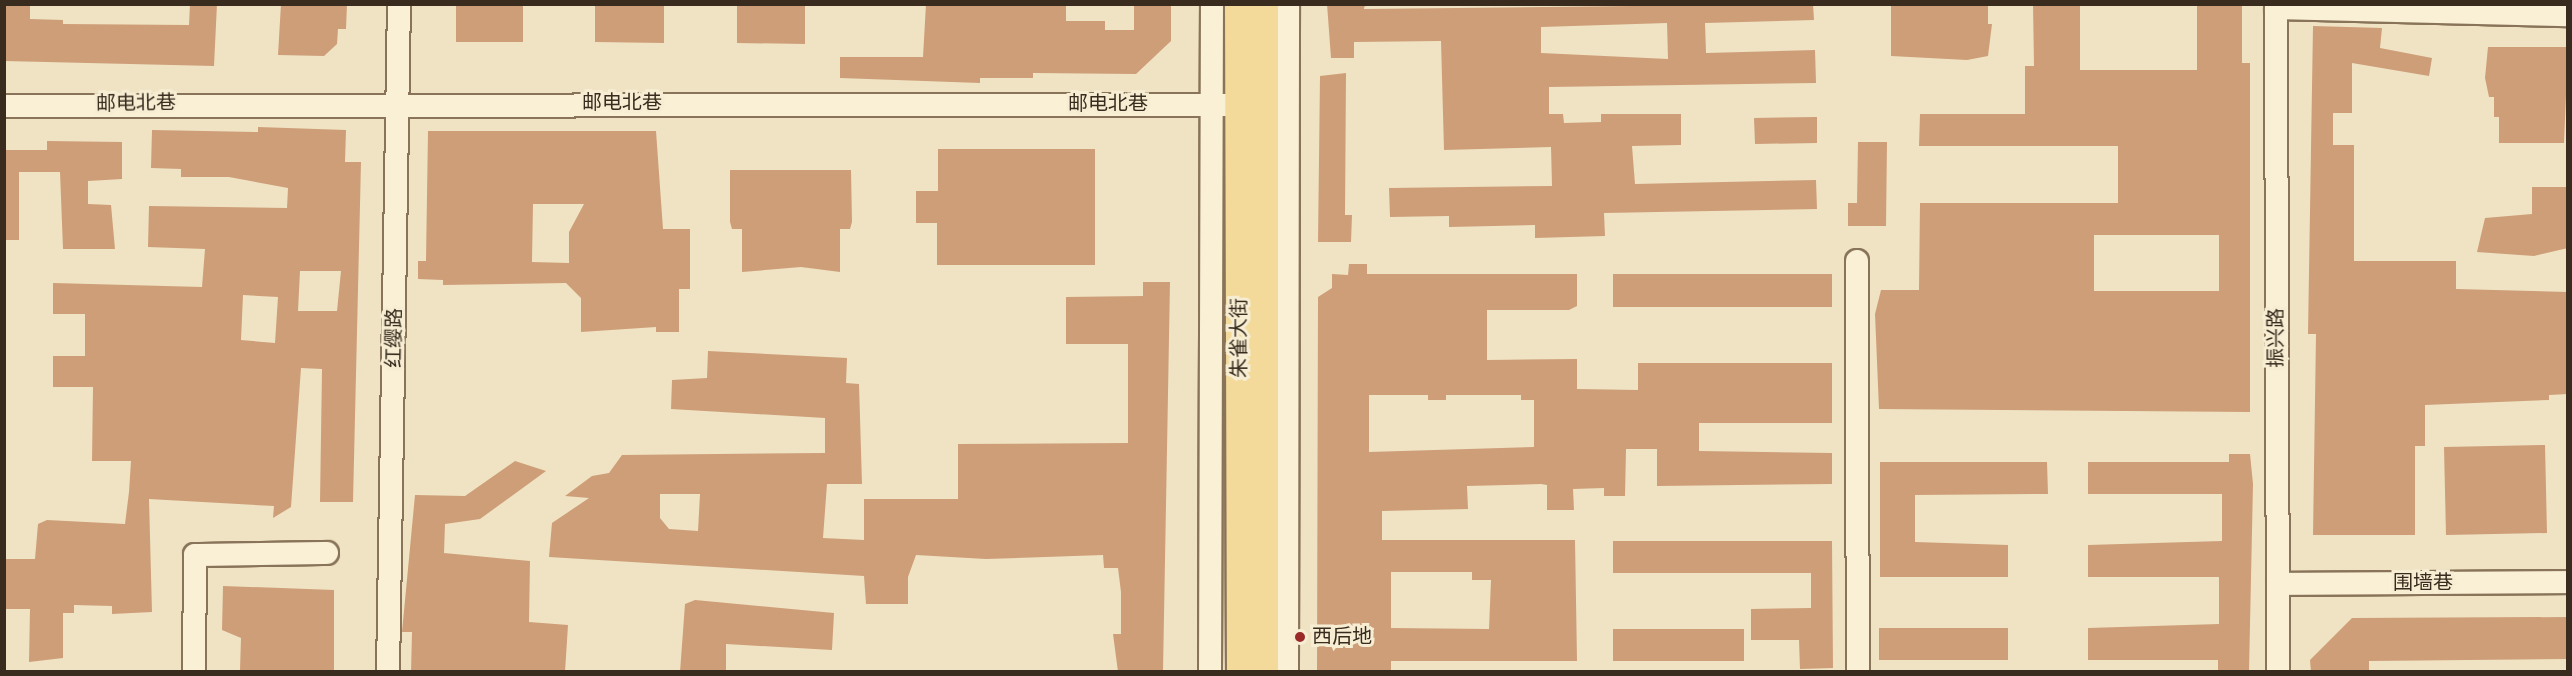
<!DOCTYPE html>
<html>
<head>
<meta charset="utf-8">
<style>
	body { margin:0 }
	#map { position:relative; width:2572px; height:676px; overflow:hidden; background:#efe3c3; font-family:Spectral,"Noto Sans SC",serif }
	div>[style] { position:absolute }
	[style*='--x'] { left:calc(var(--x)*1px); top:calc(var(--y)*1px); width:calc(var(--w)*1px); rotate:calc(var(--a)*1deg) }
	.building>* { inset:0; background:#ce9e78 }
	.roads { filter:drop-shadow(2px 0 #897459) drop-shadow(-2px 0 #897459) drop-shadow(0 2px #897459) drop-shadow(0 -2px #897459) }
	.minor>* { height:22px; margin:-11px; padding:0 11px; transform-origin:11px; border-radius:11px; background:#f9f0d6 }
	.major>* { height:28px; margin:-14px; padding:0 14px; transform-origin:14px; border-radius:14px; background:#f3d99a }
	.dots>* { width:16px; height:16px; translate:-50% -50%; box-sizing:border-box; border:3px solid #f6edd3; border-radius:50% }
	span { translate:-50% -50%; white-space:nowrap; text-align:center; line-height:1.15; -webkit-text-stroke:6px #f6edd3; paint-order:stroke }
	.street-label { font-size:20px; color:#392c1e }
	.poi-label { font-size:20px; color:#392c1e }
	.left { translate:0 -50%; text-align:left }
	.frame { position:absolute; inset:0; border:6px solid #392c1e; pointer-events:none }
</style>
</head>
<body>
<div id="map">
	<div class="building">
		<i style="clip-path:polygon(4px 4px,30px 4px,30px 19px,63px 20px,63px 24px,189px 25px,190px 4px,217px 4px,214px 66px,4px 61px)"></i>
		<i style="clip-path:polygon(281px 4px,347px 4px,346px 29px,338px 29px,337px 44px,324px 56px,278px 55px)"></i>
		<i style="clip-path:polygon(456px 4px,523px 4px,523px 42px,456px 42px)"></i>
		<i style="clip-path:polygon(595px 4px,664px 4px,664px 43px,595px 42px)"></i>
		<i style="clip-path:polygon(737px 4px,805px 4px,805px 44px,737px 43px)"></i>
		<i style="clip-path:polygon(926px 4px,1066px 4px,1066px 21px,1105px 21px,1105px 30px,1134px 30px,1134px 4px,1171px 4px,1171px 41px,1136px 74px,1033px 73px,1033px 78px,980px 78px,980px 83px,840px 78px,840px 57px,923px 57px)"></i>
		<i style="clip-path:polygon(evenodd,1327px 4px,1365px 4px,1364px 9px,1813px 4px,1814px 20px,1705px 23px,1706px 53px,1815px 50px,1816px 83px,1549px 87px,1549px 114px,1563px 114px,1564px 123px,1601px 122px,1601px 114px,1681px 114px,1681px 145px,1632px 146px,1635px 184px,1816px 180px,1817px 209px,1604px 213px,1605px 236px,1535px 238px,1535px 225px,1449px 227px,1449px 216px,1390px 217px,1389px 188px,1552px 186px,1551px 147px,1444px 150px,1441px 41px,1354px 42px,1354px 58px,1331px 58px,1327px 4px,1667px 23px,1668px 59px,1541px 53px,1541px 27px,1667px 23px)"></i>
		<i style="clip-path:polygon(1891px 4px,1988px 4px,1988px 24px,1992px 24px,1988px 56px,1967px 60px,1891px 56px)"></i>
		<i style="clip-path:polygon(evenodd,2033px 4px,2080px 4px,2080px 70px,2197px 70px,2197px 4px,2242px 4px,2242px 63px,2250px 63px,2250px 412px,1879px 409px,1875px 314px,1881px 290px,1919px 290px,1920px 203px,2118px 203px,2118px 146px,1919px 146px,1920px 114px,2025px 114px,2025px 66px,2034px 66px,2033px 4px,2094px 235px,2219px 235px,2219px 291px,2094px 291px,2094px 235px)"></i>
		<i style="clip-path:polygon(2313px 26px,2382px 28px,2380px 48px,2432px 58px,2429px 76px,2352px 63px,2352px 113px,2333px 113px,2333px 145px,2354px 145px,2354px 261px,2456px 261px,2456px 289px,2568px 292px,2568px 394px,2549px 395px,2549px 400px,2425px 405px,2425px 446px,2415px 446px,2415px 535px,2313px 535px,2316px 334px,2308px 334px)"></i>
		<i style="clip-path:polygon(2488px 47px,2568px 47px,2564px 143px,2499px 143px,2499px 117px,2494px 117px,2494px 97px,2489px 97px,2485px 78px)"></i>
		<i style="clip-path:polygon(1346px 73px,1345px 215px,1352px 215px,1351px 242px,1318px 242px,1320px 76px)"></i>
		<i style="clip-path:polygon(1817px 117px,1817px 143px,1755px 144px,1754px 118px)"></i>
		<i style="clip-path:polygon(evenodd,258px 127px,346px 130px,345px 162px,361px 162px,353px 502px,320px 502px,322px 369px,301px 368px,291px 507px,273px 518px,274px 506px,149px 499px,152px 612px,112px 614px,112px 606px,74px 605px,74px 613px,63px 613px,63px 658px,29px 662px,30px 609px,4px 609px,4px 559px,35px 559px,38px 524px,47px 520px,125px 524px,129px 492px,131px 461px,92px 461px,93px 387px,53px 387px,53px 356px,85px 356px,85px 314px,53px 314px,53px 283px,202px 287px,205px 249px,148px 247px,149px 206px,287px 208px,288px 188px,229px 177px,181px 177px,181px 169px,151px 168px,152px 130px,258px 132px,258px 127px,300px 271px,341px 271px,337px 311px,298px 311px,300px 271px,258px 127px,243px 295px,278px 297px,275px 343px,241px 340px,243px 295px)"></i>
		<i style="clip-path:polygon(evenodd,428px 131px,656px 131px,663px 229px,690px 229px,690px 289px,679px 289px,679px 332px,656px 332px,656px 327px,581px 332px,581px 298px,566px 283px,443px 285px,443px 280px,418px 279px,418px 261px,426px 261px,428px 131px,533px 204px,584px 204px,569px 232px,569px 263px,532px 262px,533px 204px)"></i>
		<i style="clip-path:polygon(47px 141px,122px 142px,122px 179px,88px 181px,88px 204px,111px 205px,115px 249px,63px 249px,60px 172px,19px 172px,19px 240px,4px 240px,4px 150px,47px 150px)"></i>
		<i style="clip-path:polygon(1858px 142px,1887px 142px,1886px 226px,1848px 226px,1848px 203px,1857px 203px)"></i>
		<i style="clip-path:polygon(938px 149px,1095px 149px,1095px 265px,937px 265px,937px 223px,916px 223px,916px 191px,938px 191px)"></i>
		<i style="clip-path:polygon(730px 170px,851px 170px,852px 222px,850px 229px,840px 229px,840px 272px,801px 267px,742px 272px,742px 229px,732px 229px,730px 222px)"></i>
		<i style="clip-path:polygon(2532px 187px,2568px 187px,2568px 248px,2534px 256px,2477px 252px,2485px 218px,2532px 214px)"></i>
		<i style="clip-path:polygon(evenodd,1349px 264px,1367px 264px,1367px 274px,1577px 274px,1577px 306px,1569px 310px,1487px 310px,1487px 360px,1577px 359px,1577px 389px,1638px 390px,1638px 363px,1832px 363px,1832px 423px,1699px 423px,1699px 451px,1832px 453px,1832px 484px,1657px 486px,1657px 449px,1626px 449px,1625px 496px,1604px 496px,1604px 488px,1573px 489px,1574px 510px,1547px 510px,1547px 485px,1541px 484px,1467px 486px,1468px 509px,1382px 511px,1382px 540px,1575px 540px,1577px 661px,1391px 661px,1391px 672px,1317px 672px,1318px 297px,1332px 288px,1332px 274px,1348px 275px,1349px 264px,1369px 395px,1428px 395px,1428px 400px,1446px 400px,1446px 395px,1521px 395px,1521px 400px,1534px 400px,1534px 447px,1369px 452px,1369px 395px,1349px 264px,1391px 572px,1472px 572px,1472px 580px,1491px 580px,1489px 629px,1391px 628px,1391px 572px)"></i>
		<i style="clip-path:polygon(1613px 274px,1832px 274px,1832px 307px,1613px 307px)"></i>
		<i style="clip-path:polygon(evenodd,1143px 282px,1170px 282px,1163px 672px,1118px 672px,1113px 634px,1121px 634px,1121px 592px,1118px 568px,1104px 568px,1103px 555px,986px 559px,916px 555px,908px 577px,908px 604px,866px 604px,864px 576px,549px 557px,552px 523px,589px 498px,565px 496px,592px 476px,609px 473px,622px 455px,825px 453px,825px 418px,671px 409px,672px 380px,707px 378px,708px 351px,847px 358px,846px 383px,859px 384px,862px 484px,827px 484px,823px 538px,864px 540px,864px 499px,958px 499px,958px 444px,1128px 443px,1128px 344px,1066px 344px,1066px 297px,1143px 296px,1143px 282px,660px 494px,700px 494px,698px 531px,669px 529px,660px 518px,660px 494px)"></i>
		<i style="clip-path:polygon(2545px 445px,2547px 533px,2446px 535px,2444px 447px)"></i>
		<i style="clip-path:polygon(2229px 454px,2250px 454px,2253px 484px,2249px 672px,2218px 672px,2218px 660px,2088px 660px,2088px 628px,2219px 624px,2219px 577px,2088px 577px,2088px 545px,2222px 541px,2222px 494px,2088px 494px,2088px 462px,2229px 462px)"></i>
		<i style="clip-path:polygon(515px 461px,546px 471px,480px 519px,445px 524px,444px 553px,530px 561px,529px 622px,568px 625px,565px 672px,411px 672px,412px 632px,402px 632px,415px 495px,465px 496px)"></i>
		<i style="clip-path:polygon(1880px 462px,2047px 462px,2048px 494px,1915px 495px,1915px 542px,2008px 545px,2008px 577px,1880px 577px)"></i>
		<i style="clip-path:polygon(1613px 541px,1832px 541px,1833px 668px,1800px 669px,1799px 640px,1751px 640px,1751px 609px,1811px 608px,1811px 573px,1613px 573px)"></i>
		<i style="clip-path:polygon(223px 586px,334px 590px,334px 672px,240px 670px,241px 638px,222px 630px)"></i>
		<i style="clip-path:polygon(695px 600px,834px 613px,832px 650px,726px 644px,726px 672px,680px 672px,685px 604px)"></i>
		<i style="clip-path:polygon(2568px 617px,2568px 659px,2369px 661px,2369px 672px,2311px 672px,2310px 660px,2352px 618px)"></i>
		<i style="clip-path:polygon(1879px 628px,2008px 628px,2008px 660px,1879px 660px)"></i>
		<i style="clip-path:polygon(1613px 629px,1744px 629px,1744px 661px,1613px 661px)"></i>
	</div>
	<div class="roads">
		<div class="minor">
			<i style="--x:2276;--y:4;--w:668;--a:89.83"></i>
			<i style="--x:2276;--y:8;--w:292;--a:1.4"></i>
			<i style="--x:4;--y:106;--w:1235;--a:-0.05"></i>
			<i style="--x:1857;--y:261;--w:411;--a:89.9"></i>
			<i style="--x:2278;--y:584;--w:290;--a:-0.4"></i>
			<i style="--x:194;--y:672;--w:117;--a:-89.5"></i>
			<i style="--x:195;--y:555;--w:132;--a:-0.9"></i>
			<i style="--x:388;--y:672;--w:668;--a:-89.06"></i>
			<i style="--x:1210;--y:672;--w:668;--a:-89.83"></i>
			<i style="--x:1287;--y:672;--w:668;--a:-89.91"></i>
		</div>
		<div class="major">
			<i style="--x:1239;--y:4;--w:668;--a:89.83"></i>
			<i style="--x:1264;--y:672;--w:668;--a:-90"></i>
		</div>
	</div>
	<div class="dots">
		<i style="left:1300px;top:637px;background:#992a28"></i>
	</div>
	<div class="street-label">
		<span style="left:622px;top:103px">邮电北巷</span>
		<span style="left:136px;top:104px;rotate:-1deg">邮电北巷</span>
		<span style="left:1108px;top:104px">邮电北巷</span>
		<span style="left:395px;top:338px;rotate:-89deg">红缨路</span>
		<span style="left:1240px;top:338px;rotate:-90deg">朱雀大街</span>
		<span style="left:2277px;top:338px;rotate:-90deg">振兴路</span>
		<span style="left:2423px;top:583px">围墙巷</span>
	</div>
	<div class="poi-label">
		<span class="left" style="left:1312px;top:637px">西后地</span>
	</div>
	<div class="frame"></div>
</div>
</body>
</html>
